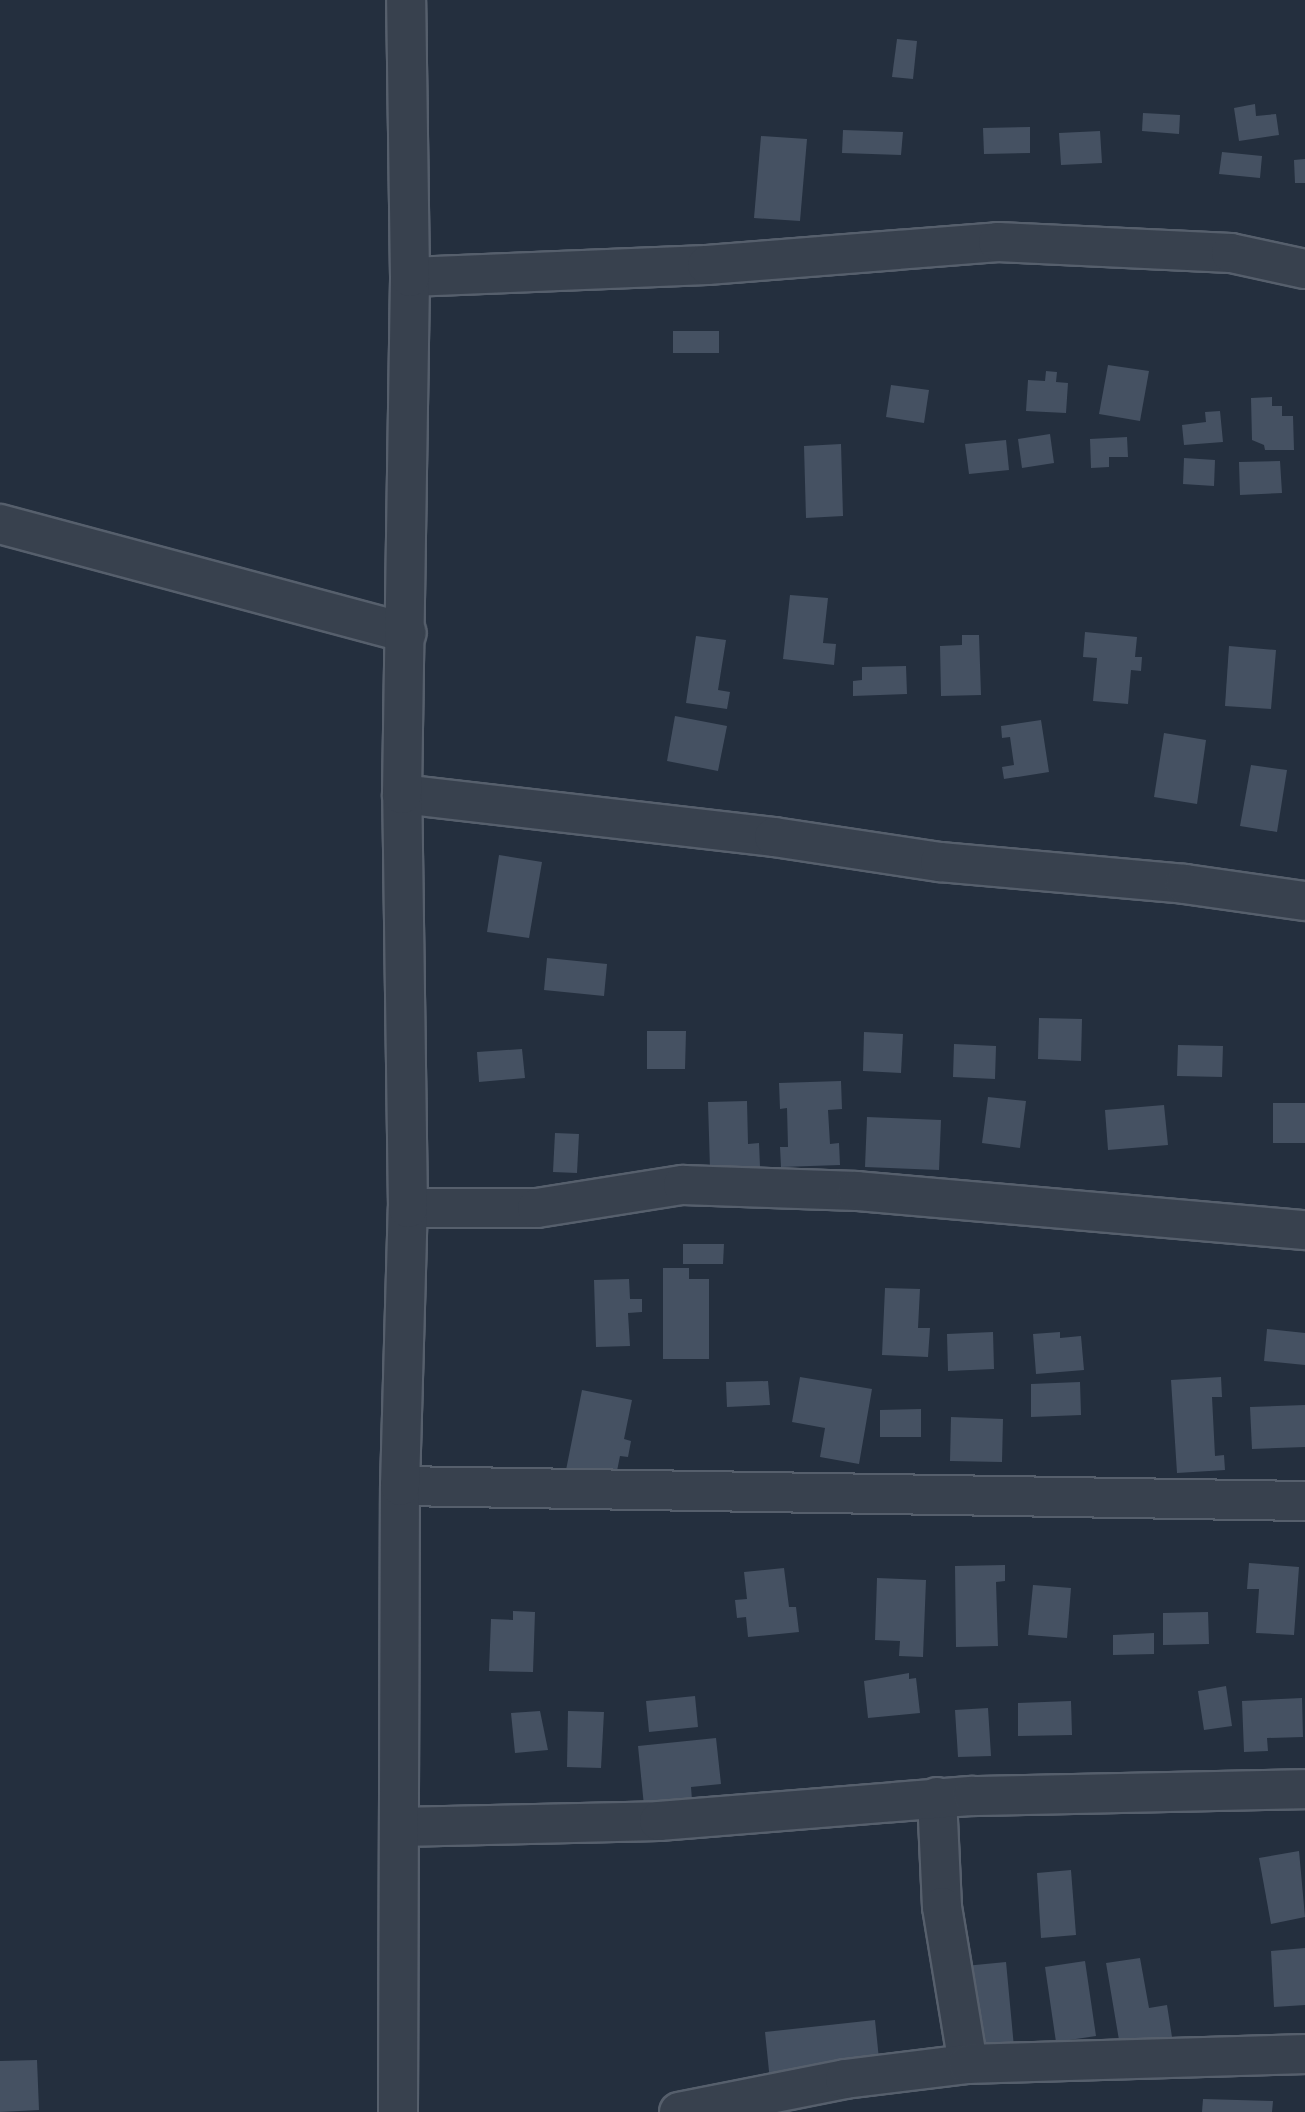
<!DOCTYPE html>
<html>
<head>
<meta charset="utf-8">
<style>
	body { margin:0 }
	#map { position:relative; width:1305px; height:2112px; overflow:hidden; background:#242f3e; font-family:"Roboto Condensed",sans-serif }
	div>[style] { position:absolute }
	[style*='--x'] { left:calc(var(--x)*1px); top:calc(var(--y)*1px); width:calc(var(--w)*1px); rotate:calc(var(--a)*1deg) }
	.building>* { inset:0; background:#455162 }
	.roads { filter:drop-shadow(2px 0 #565f6c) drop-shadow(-2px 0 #565f6c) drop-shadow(0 2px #565f6c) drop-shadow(0 -2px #565f6c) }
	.minor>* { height:38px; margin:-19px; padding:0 19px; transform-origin:19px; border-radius:19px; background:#38414e }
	span { translate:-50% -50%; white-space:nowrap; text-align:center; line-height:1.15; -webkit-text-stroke:6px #1d2633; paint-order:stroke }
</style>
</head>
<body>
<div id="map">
	<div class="building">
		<i style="clip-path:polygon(897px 39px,917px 41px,913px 79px,892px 77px)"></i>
		<i style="clip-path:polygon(1255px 104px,1256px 116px,1276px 114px,1279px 135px,1239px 141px,1234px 108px)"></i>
		<i style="clip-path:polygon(1143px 113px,1180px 115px,1179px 134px,1142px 131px)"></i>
		<i style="clip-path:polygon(1030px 127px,1030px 153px,984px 154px,983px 128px)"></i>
		<i style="clip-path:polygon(843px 130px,903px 132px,901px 155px,842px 153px)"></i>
		<i style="clip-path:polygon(1100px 131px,1102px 163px,1061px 165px,1059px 133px)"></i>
		<i style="clip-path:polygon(761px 136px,807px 139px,800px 221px,754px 218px)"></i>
		<i style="clip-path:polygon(1222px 152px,1262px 156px,1260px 178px,1219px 174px)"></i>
		<i style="clip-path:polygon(1305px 159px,1305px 183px,1295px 183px,1294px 160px)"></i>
		<i style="clip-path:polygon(673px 331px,719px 331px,719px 353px,673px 353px)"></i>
		<i style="clip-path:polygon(1108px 365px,1149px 371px,1140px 421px,1099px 414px)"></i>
		<i style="clip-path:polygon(1046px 371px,1057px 372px,1056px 382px,1068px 383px,1066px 413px,1026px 411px,1028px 380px,1045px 381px)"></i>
		<i style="clip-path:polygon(891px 385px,929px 390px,924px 423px,886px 417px)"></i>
		<i style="clip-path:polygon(1272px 397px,1272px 406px,1282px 406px,1282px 416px,1293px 416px,1294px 450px,1265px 450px,1264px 445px,1252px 440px,1251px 398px)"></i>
		<i style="clip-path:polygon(1220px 411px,1223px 442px,1184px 445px,1182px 425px,1206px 422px,1205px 412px)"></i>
		<i style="clip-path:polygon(1050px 434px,1054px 463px,1022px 468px,1018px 439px)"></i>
		<i style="clip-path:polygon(1127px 437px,1128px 457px,1109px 457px,1109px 467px,1091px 468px,1090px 439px)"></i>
		<i style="clip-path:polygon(1006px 440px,1009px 470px,969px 474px,965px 444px)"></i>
		<i style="clip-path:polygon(841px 444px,843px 516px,806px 518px,804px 446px)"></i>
		<i style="clip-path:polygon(1184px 458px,1215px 460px,1214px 486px,1183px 484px)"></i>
		<i style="clip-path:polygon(1280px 461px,1282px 493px,1240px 495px,1239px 462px)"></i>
		<i style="clip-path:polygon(790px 595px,828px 598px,823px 643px,836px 644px,834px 665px,783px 659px)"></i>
		<i style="clip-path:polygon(1085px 632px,1137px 637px,1135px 657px,1142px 657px,1141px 671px,1131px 670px,1128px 704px,1093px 701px,1097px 658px,1083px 657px)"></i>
		<i style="clip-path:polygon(962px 635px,979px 635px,981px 695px,941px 696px,940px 646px,962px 645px)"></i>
		<i style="clip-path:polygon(696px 636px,726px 640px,718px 690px,730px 692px,727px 709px,686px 703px)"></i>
		<i style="clip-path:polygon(1229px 646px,1276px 650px,1271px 709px,1225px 706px)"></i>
		<i style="clip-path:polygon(906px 666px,907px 694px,853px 696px,853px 681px,862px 680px,862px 667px)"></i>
		<i style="clip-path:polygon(675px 716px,727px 726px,718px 771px,667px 761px)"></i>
		<i style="clip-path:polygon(1041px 720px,1049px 772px,1004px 779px,1002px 767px,1014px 765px,1010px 737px,1002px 738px,1001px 726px)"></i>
		<i style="clip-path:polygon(1164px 733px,1206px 740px,1197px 804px,1154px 797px)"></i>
		<i style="clip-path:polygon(1251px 765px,1287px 770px,1277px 832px,1240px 826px)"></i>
		<i style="clip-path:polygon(499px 855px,542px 862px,529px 938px,487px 932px)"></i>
		<i style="clip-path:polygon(547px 958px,607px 964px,604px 996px,544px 990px)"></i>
		<i style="clip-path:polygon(1039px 1018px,1082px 1019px,1081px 1061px,1038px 1059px)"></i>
		<i style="clip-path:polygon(647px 1031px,686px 1031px,685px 1069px,647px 1069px)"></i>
		<i style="clip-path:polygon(864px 1032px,903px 1034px,901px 1073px,863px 1071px)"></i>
		<i style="clip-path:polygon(954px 1044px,996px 1046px,995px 1079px,953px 1077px)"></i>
		<i style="clip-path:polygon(1178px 1045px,1223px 1046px,1222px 1077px,1177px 1076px)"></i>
		<i style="clip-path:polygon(522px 1049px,525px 1078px,479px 1082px,477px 1052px)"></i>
		<i style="clip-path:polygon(841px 1081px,842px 1109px,828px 1110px,830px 1144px,839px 1143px,840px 1165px,781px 1167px,780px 1147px,788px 1147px,787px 1108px,780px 1109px,779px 1083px)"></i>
		<i style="clip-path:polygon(988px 1097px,1026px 1101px,1020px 1148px,982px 1143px)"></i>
		<i style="clip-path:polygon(747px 1101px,748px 1144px,759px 1143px,760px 1167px,710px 1169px,708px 1102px)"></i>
		<i style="clip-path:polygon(1273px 1103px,1305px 1103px,1305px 1143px,1273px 1143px)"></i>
		<i style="clip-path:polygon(1164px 1105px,1168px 1145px,1108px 1150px,1105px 1110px)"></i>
		<i style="clip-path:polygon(867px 1117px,941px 1120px,939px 1170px,865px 1167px)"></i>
		<i style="clip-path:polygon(555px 1133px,579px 1134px,577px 1173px,553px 1172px)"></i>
		<i style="clip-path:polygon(683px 1244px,724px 1244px,723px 1264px,683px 1264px)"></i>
		<i style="clip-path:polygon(663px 1268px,689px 1268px,689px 1279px,709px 1279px,709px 1359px,663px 1359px)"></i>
		<i style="clip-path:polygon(629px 1279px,630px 1299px,642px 1299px,642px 1312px,628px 1313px,630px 1346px,596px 1347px,594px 1280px)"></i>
		<i style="clip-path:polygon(885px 1288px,920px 1289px,918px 1328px,930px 1328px,928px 1357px,882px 1355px)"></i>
		<i style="clip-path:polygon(1267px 1329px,1305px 1333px,1305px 1365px,1264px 1361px)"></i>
		<i style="clip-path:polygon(993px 1332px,994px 1369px,948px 1371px,947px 1334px)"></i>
		<i style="clip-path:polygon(1060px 1332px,1060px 1338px,1081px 1336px,1084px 1370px,1036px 1374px,1033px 1334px)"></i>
		<i style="clip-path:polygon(800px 1377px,872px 1389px,859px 1464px,820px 1457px,825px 1428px,792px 1422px)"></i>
		<i style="clip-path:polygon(1221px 1377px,1222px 1397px,1212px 1397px,1215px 1456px,1224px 1455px,1225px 1470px,1177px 1473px,1171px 1380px)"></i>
		<i style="clip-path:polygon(768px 1381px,770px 1405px,727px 1407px,726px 1382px)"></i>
		<i style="clip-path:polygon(1080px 1382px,1081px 1415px,1031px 1417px,1031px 1384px)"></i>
		<i style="clip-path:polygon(582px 1390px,632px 1400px,624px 1439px,631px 1441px,628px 1457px,620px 1456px,616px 1476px,564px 1480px)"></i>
		<i style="clip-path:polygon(1305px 1405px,1305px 1447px,1252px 1449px,1250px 1407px)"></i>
		<i style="clip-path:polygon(921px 1409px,921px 1437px,880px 1437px,880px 1410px)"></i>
		<i style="clip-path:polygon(951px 1417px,1003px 1419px,1002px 1462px,950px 1461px)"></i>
		<i style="clip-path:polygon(1249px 1563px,1299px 1567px,1294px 1635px,1256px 1633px,1259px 1589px,1247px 1589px)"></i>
		<i style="clip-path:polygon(1005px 1565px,1005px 1581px,996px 1582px,998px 1646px,956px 1647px,955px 1566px)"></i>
		<i style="clip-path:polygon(784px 1568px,789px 1607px,796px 1607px,799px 1632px,748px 1637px,746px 1617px,737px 1618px,735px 1600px,747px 1599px,744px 1572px)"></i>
		<i style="clip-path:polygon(877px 1578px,926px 1580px,923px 1657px,899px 1656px,900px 1641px,875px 1640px)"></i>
		<i style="clip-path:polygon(1033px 1585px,1071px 1588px,1067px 1638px,1028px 1635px)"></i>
		<i style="clip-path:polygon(513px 1611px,535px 1612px,533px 1672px,489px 1671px,491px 1619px,513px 1620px)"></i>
		<i style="clip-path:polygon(1208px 1612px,1209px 1644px,1163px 1645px,1163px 1613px)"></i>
		<i style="clip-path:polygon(1154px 1633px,1154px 1654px,1113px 1655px,1113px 1635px)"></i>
		<i style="clip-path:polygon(909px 1673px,909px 1679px,916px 1678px,920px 1713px,868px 1718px,864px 1681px)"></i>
		<i style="clip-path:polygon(1226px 1686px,1232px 1726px,1204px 1730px,1198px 1691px)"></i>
		<i style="clip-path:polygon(695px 1696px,698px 1727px,649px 1732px,646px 1701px)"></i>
		<i style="clip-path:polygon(1302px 1698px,1303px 1737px,1267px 1738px,1268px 1751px,1244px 1752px,1242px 1701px)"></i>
		<i style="clip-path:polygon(1071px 1701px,1072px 1735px,1018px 1736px,1018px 1703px)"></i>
		<i style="clip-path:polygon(988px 1708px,991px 1756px,958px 1757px,955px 1710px)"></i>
		<i style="clip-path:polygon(540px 1711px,548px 1750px,515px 1753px,511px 1713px)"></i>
		<i style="clip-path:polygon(568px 1711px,604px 1712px,601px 1768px,567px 1767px)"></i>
		<i style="clip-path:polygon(716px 1738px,721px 1784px,691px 1787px,692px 1800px,644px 1806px,638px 1746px)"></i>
		<i style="clip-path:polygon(1299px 1851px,1305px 1917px,1271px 1924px,1259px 1858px)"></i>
		<i style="clip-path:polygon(1071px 1870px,1076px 1935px,1041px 1938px,1037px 1873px)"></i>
		<i style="clip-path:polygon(1305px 1948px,1305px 2005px,1274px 2007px,1271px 1951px)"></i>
		<i style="clip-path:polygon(1140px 1958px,1149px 2008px,1167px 2005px,1172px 2037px,1120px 2046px,1106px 1963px)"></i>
		<i style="clip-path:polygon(1085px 1961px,1096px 2036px,1056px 2042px,1045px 1967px)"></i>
		<i style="clip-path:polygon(1006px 1962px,1014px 2047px,970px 2051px,965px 1966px)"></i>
		<i style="clip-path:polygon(875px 2020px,880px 2069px,770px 2081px,765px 2032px)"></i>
		<i style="clip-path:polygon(37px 2060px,39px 2110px,0 2112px,0 2061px)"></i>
		<i style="clip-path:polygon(1203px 2099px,1273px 2101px,1272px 2112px,1202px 2112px)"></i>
	</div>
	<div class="roads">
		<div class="minor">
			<i style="--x:410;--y:277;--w:297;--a:-2.3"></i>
			<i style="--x:707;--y:265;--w:292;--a:-4.5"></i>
			<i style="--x:998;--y:242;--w:233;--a:2.7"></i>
			<i style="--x:1231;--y:253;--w:76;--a:12.2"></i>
			<i style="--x:0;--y:524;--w:421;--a:15"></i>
			<i style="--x:402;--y:794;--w:374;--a:6.6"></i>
			<i style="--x:774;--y:837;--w:168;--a:8.6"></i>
			<i style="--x:940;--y:862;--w:246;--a:5.1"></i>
			<i style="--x:1185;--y:884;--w:121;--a:8.1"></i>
			<i style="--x:408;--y:1208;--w:129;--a:0"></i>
			<i style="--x:537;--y:1208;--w:148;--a:-9"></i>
			<i style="--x:683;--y:1185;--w:174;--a:2"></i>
			<i style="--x:857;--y:1191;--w:450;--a:5"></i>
			<i style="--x:400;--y:1486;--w:905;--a:0.95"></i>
			<i style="--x:937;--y:1797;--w:110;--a:87.4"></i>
			<i style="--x:942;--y:1907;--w:159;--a:80.6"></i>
			<i style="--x:400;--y:1827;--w:259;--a:-1.3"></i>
			<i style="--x:659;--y:1821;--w:315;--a:-4.6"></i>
			<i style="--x:973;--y:1796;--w:332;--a:-1.2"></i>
			<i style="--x:398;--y:2112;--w:626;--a:-89.82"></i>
			<i style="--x:400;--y:1486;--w:278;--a:-88.4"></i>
			<i style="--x:408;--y:1208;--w:414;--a:-90.8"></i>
			<i style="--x:402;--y:794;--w:517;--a:-89.11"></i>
			<i style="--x:410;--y:277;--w:277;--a:-90.8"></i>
			<i style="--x:679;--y:2112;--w:169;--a:-11.2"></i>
			<i style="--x:845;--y:2079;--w:124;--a:-7"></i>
			<i style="--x:968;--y:2064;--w:337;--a:-1.7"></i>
		</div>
	</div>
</div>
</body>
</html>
